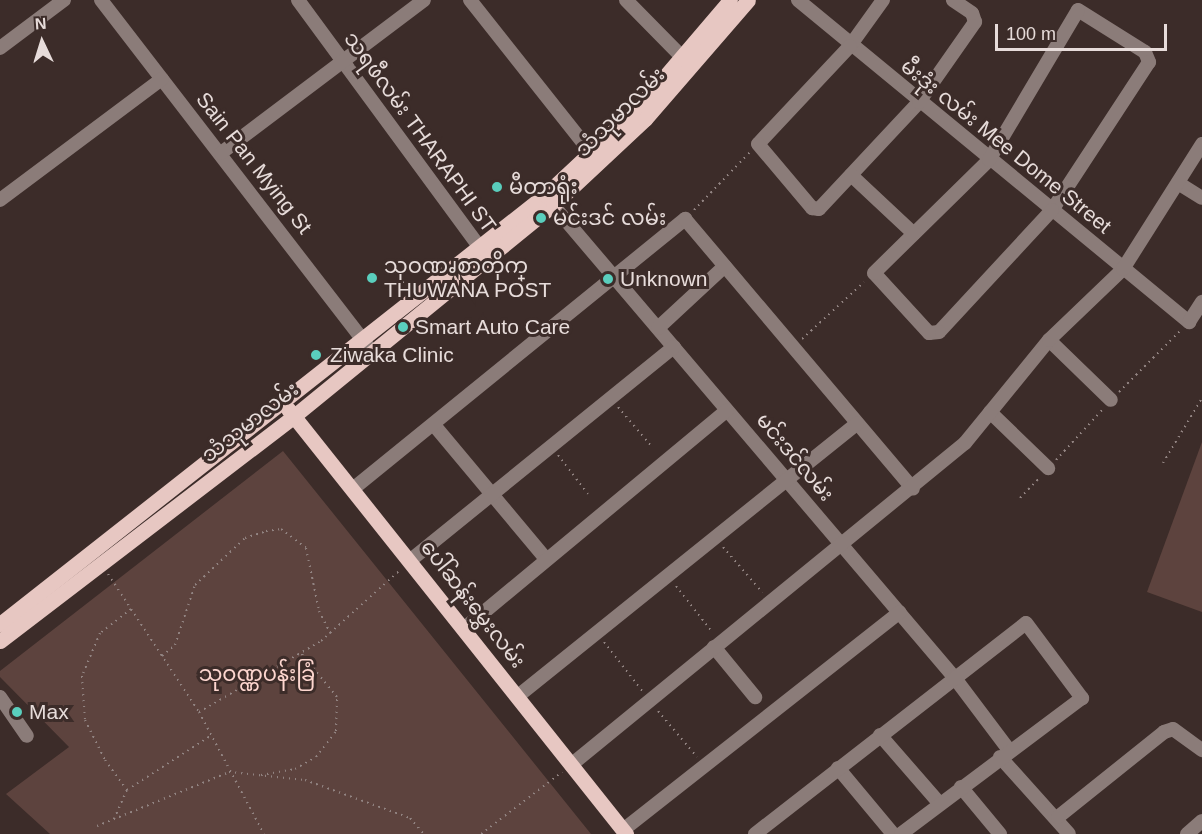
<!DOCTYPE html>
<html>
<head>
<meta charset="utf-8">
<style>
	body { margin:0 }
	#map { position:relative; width:1202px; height:834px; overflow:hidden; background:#3c2c29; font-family:Arial,"Noto Sans Myanmar",sans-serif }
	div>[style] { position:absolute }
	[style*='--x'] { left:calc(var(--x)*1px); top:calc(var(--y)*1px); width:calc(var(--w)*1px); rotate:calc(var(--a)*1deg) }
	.green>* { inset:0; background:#5d433e }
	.path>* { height:2px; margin-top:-1px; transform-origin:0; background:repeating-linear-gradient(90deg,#928482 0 1.5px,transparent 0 6px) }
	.minor>* { height:14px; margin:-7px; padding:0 7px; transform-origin:7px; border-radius:7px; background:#8b7c79 }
	.major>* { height:15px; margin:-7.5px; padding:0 7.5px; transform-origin:7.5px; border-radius:7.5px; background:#e7c7c2 }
	.dots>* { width:16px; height:16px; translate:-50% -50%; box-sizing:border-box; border:3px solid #3c2c29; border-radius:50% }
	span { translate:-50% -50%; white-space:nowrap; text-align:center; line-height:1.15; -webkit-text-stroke:6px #3c2c29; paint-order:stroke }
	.street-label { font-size:21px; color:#e7dcda }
	.poi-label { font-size:21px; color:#e7dcda }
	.left { translate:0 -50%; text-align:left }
	.park-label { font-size:21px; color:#fdd6cf }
	.north { position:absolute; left:12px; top:12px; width:60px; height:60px; -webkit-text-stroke:4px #3c2c29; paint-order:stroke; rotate:356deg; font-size:16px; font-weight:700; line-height:24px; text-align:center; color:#e7dcda }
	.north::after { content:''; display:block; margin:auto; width:21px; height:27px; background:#e7dcda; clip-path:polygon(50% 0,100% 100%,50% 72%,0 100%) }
	.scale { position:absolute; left:995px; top:24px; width:172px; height:27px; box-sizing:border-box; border:3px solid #e7dcda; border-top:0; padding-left:8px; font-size:18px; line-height:21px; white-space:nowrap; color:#e7dcda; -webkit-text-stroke:4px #3c2c29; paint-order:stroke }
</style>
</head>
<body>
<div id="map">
	<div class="green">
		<i style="clip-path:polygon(1202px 442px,1202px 612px,1147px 592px)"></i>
		<i style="clip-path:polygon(283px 451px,591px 834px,50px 834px,6px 794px,69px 747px,0 677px,0 671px)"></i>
	</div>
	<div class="path">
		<i style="--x:694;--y:210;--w:81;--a:-46"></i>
		<i style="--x:802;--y:339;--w:84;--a:-42.6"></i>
		<i style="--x:1119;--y:392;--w:88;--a:-45"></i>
		<i style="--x:618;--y:407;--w:54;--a:49.5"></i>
		<i style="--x:558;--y:455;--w:49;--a:52.4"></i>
		<i style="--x:1056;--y:460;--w:69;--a:-47.3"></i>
		<i style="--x:1163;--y:463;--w:76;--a:-59"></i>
		<i style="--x:1020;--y:498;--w:29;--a:-46"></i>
		<i style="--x:723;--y:547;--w:60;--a:49.1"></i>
		<i style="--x:108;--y:574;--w:165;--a:56.6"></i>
		<i style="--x:199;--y:712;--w:138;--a:62"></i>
		<i style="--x:676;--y:586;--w:60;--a:51.8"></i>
		<i style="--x:131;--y:609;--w:39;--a:142"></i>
		<i style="--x:100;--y:633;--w:47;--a:112.7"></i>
		<i style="--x:82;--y:676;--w:44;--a:86.1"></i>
		<i style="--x:85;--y:720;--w:45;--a:63.4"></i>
		<i style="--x:105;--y:760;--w:37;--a:54"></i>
		<i style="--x:127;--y:790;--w:99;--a:-33"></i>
		<i style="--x:604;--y:642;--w:63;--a:52"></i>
		<i style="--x:162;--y:656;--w:17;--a:-40"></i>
		<i style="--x:175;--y:645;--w:63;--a:-71.6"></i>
		<i style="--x:195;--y:585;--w:69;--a:-43.2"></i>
		<i style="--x:245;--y:538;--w:22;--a:-18"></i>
		<i style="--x:266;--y:531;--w:15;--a:-8"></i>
		<i style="--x:281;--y:529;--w:31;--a:37"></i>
		<i style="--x:306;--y:548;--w:64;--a:78.3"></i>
		<i style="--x:319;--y:611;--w:25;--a:63"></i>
		<i style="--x:658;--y:711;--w:60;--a:49.7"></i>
		<i style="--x:199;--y:712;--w:141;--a:-30.2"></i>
		<i style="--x:321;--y:641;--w:105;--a:-41.9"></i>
		<i style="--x:261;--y:775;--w:35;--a:-10"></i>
		<i style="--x:295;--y:769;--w:24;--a:-30"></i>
		<i style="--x:316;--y:757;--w:33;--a:-52"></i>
		<i style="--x:336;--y:731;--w:34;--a:-88"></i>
		<i style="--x:337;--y:697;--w:57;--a:-129.3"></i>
		<i style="--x:114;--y:819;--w:32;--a:-66"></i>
		<i style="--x:97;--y:826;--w:143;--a:-22.2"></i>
		<i style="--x:229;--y:772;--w:76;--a:6"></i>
		<i style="--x:305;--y:780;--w:112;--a:19.9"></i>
		<i style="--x:410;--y:818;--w:21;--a:49"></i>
		<i style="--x:481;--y:834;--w:102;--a:-37.4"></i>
	</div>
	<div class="minor">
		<i style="--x:101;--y:0;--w:439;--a:52.4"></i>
		<i style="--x:298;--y:0;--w:316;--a:53.7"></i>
		<i style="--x:470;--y:0;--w:203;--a:51.6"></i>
		<i style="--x:626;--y:0;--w:88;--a:45.5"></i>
		<i style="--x:798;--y:0;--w:507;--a:39.47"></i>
		<i style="--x:1189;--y:322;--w:24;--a:-57"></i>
		<i style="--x:883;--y:0;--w:57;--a:125.7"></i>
		<i style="--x:850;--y:46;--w:134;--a:133.2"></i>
		<i style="--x:758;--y:144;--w:84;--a:49.8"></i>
		<i style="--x:812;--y:208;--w:7;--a:8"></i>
		<i style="--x:819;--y:209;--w:146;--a:-46.9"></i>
		<i style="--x:919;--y:102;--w:98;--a:-55"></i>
		<i style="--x:975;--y:22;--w:9;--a:-108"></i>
		<i style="--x:972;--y:13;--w:23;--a:-146"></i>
		<i style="--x:1078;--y:10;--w:79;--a:32.1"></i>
		<i style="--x:1145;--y:52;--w:11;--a:68"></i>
		<i style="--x:1149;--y:62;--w:177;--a:123.2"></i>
		<i style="--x:1052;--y:210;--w:166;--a:132.8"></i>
		<i style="--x:939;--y:332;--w:10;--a:174"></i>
		<i style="--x:929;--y:333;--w:81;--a:-132.5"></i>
		<i style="--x:874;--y:273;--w:161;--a:-44.5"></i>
		<i style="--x:989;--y:160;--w:174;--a:-59.3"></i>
		<i style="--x:0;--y:48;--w:80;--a:-36.9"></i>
		<i style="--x:221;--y:153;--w:254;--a:-37"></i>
		<i style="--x:851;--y:175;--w:86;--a:43.1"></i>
		<i style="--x:1178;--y:183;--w:28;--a:32"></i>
		<i style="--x:546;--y:197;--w:630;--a:49.64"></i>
		<i style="--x:954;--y:677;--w:91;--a:53"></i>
		<i style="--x:0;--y:200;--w:202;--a:-36.8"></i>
		<i style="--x:658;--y:328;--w:91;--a:-42.8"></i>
		<i style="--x:1049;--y:340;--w:86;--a:44.1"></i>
		<i style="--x:990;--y:412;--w:81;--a:44"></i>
		<i style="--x:434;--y:425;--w:175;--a:50.1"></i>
		<i style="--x:354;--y:488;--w:427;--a:-39.1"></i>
		<i style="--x:685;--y:219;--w:353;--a:49.8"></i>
		<i style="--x:412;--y:559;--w:337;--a:-39"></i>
		<i style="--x:466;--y:627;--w:339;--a:-39.7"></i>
		<i style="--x:714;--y:647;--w:65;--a:50.6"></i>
		<i style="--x:518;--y:696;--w:435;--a:-38.8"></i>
		<i style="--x:0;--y:697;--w:47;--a:55.3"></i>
		<i style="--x:880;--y:735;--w:91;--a:49"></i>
		<i style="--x:1000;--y:757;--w:103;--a:48.1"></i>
		<i style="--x:571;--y:765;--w:509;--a:-39.26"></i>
		<i style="--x:965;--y:443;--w:133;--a:-50.8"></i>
		<i style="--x:1049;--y:340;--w:103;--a:-43.8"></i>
		<i style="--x:1123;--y:269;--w:148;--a:-57.7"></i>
		<i style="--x:838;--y:768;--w:86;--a:50.2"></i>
		<i style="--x:961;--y:787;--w:61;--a:50.3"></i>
		<i style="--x:1058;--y:817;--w:136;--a:-38.7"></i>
		<i style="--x:1164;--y:732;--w:9;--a:-18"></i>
		<i style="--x:1173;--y:729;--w:36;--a:36"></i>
		<i style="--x:623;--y:830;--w:352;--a:-38.2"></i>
		<i style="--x:755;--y:834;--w:343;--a:-37.9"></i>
		<i style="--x:1026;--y:623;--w:94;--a:53.3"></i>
		<i style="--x:1082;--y:698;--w:226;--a:143.1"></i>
		<i style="--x:1187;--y:834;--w:20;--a:-41"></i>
	</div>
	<div class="major">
		<i style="--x:288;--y:409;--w:543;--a:51.5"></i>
		<i style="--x:0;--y:624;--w:694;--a:-38.21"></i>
		<i style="--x:545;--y:195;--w:126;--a:-43.1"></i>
		<i style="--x:637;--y:109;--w:143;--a:-49.5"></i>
		<i style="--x:0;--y:641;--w:370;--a:-37.4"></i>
		<i style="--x:294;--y:416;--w:334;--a:-39.2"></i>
		<i style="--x:553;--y:205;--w:126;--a:-43.1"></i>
		<i style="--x:645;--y:119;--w:157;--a:-49.1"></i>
	</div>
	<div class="dots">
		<i style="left:497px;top:187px;background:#5acebd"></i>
		<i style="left:541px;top:218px;background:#5acebd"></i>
		<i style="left:372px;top:278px;background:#5acebd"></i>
		<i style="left:608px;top:279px;background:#5acebd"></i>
		<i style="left:403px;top:327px;background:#5acebd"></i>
		<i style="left:316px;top:355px;background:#5acebd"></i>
		<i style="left:17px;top:712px;background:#5acebd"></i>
	</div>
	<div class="street-label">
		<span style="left:620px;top:112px;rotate:-45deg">သံသုမာလမ်း</span>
		<span style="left:420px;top:132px;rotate:54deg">သရဖီလမ်း THARAPHI ST</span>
		<span style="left:1006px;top:146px;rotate:39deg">မီးဒုံး လမ်း Mee Dome Street</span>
		<span style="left:254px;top:163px;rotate:52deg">Sain Pan Mying St</span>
		<span style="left:250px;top:422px;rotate:-38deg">သံသုမာလမ်း</span>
		<span style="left:795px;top:457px;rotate:50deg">မင်းဒင်လမ်း</span>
		<span style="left:473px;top:604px;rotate:52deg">ပေါ်ဆန်းမွှေးလမ်း</span>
	</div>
	<div class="poi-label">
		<span class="left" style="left:509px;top:187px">မီတာရုံး</span>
		<span class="left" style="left:553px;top:218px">မင်းဒင် လမ်း</span>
		<span class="left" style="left:384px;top:278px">သုဝဏၧစာတိုက္<br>THUWANA POST</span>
		<span class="left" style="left:620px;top:279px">Unknown</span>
		<span class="left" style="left:415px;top:327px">Smart Auto Care</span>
		<span class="left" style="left:330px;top:355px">Ziwaka Clinic</span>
		<span class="left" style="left:29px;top:712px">Max</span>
	</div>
	<div class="park-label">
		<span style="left:257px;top:674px">သုဝဏ္ဏပန်းခြံ</span>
	</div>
	<div class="north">N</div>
	<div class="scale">100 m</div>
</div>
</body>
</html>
